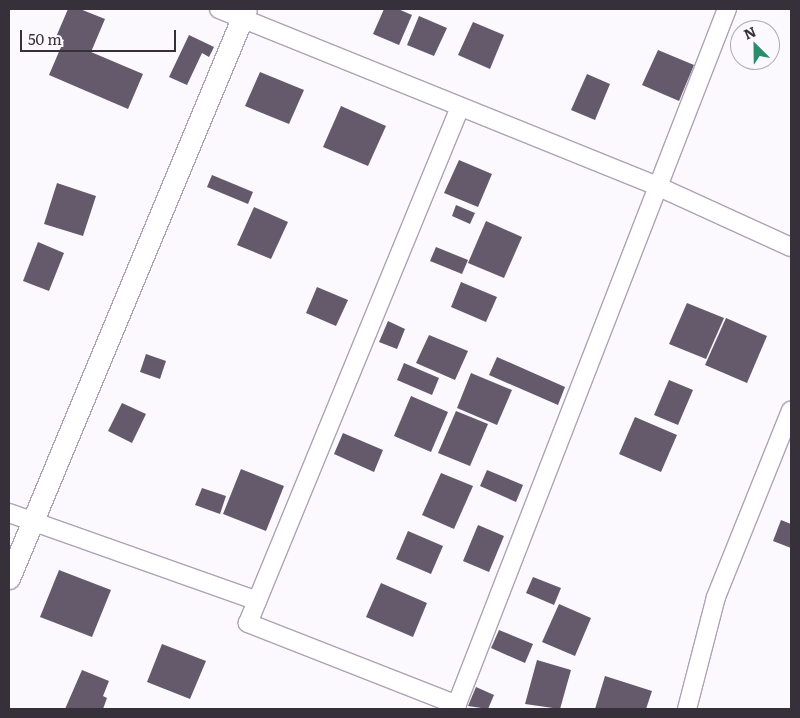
<!DOCTYPE html>
<html>
<head>
<meta charset="utf-8">
<style>
	body { margin:0 }
	#map { position:relative; width:800px; height:718px; overflow:hidden; background:#fbf9fd; font-family:Literata,serif }
	div>[style] { position:absolute }
	[style*='--x'] { left:calc(var(--x)*1px); top:calc(var(--y)*1px); width:calc(var(--w)*1px); rotate:calc(var(--a)*1deg) }
	.building>* { inset:0; background:#655a6c }
	.roads { filter:drop-shadow(1px 0 #aea2b6) drop-shadow(-1px 0 #aea2b6) drop-shadow(0 1px #aea2b6) drop-shadow(0 -1px #aea2b6) }
	.minor>* { height:18px; margin:-9px; padding:0 9px; transform-origin:9px; border-radius:9px; background:#fff }
	.tertiary>* { height:21px; margin:-10.5px; padding:0 10.5px; transform-origin:10.5px; border-radius:10.5px; background:#fff }
	span { translate:-50% -50%; white-space:nowrap; text-align:center; line-height:1.15; -webkit-text-stroke:5px #fbf9fd; paint-order:stroke }
	.frame { position:absolute; inset:0; border:10px solid #353039; pointer-events:none }
	.north { position:absolute; left:730px; top:20px; width:50px; height:50px; box-sizing:border-box; background:#fbf9fd; border:1px solid #aca9af; border-radius:50%; rotate:337deg; font-size:14px; font-weight:700; line-height:20px; text-align:center; color:#353039 }
	.north::after { content:''; display:block; margin:auto; width:18px; height:22px; background:#298e69; clip-path:polygon(50% 0,100% 100%,50% 72%,0 100%) }
	.scale { position:absolute; left:20px; top:30px; width:156px; height:22px; box-sizing:border-box; border:2px solid #353039; border-top:0; padding-left:6px; font-size:15px; line-height:18px; white-space:nowrap; color:#353039; -webkit-text-stroke:4px #fbf9fd; paint-order:stroke }
</style>
</head>
<body>
<div id="map">
	<div class="building">
		<i style="clip-path:polygon(68px 9px,80px 9px,105px 19px,91px 52px,143px 74px,128px 109px,49px 75px,64px 40px,56px 37px)"></i>
		<i style="clip-path:polygon(384px 9px,398px 9px,412px 15px,399px 45px,373px 34px)"></i>
		<i style="clip-path:polygon(419px 16px,447px 28px,434px 56px,407px 45px)"></i>
		<i style="clip-path:polygon(473px 22px,504px 35px,490px 69px,458px 55px)"></i>
		<i style="clip-path:polygon(189px 35px,214px 47px,209px 57px,202px 53px,187px 85px,169px 77px)"></i>
		<i style="clip-path:polygon(658px 50px,694px 65px,679px 101px,642px 85px)"></i>
		<i style="clip-path:polygon(260px 72px,304px 90px,289px 124px,245px 106px)"></i>
		<i style="clip-path:polygon(587px 74px,610px 84px,595px 120px,571px 110px)"></i>
		<i style="clip-path:polygon(341px 106px,386px 126px,368px 166px,323px 147px)"></i>
		<i style="clip-path:polygon(459px 160px,492px 174px,478px 207px,444px 193px)"></i>
		<i style="clip-path:polygon(212px 175px,253px 192px,248px 204px,207px 187px)"></i>
		<i style="clip-path:polygon(57px 183px,96px 196px,83px 236px,44px 224px)"></i>
		<i style="clip-path:polygon(456px 205px,475px 213px,470px 224px,452px 216px)"></i>
		<i style="clip-path:polygon(254px 207px,288px 222px,271px 259px,237px 245px)"></i>
		<i style="clip-path:polygon(486px 221px,522px 237px,504px 278px,468px 263px)"></i>
		<i style="clip-path:polygon(38px 242px,64px 253px,49px 291px,23px 281px)"></i>
		<i style="clip-path:polygon(436px 247px,468px 260px,462px 274px,430px 261px)"></i>
		<i style="clip-path:polygon(461px 282px,497px 297px,486px 322px,451px 307px)"></i>
		<i style="clip-path:polygon(317px 287px,348px 300px,336px 326px,306px 313px)"></i>
		<i style="clip-path:polygon(687px 303px,724px 318px,706px 359px,669px 344px)"></i>
		<i style="clip-path:polygon(726px 318px,767px 336px,747px 383px,705px 365px)"></i>
		<i style="clip-path:polygon(388px 321px,405px 329px,397px 349px,379px 342px)"></i>
		<i style="clip-path:polygon(429px 335px,468px 351px,455px 380px,416px 363px)"></i>
		<i style="clip-path:polygon(146px 354px,166px 361px,160px 379px,140px 372px)"></i>
		<i style="clip-path:polygon(497px 357px,565px 387px,558px 405px,489px 375px)"></i>
		<i style="clip-path:polygon(404px 363px,439px 378px,432px 395px,397px 380px)"></i>
		<i style="clip-path:polygon(471px 373px,512px 390px,497px 425px,457px 408px)"></i>
		<i style="clip-path:polygon(669px 380px,693px 390px,678px 425px,654px 415px)"></i>
		<i style="clip-path:polygon(411px 396px,448px 412px,431px 452px,394px 436px)"></i>
		<i style="clip-path:polygon(122px 403px,146px 414px,132px 443px,108px 431px)"></i>
		<i style="clip-path:polygon(456px 411px,488px 424px,470px 466px,438px 453px)"></i>
		<i style="clip-path:polygon(635px 417px,677px 435px,661px 472px,619px 454px)"></i>
		<i style="clip-path:polygon(343px 433px,383px 450px,374px 472px,334px 454px)"></i>
		<i style="clip-path:polygon(241px 469px,284px 486px,266px 531px,223px 514px)"></i>
		<i style="clip-path:polygon(487px 470px,523px 485px,516px 502px,480px 486px)"></i>
		<i style="clip-path:polygon(441px 473px,473px 486px,454px 529px,422px 515px)"></i>
		<i style="clip-path:polygon(202px 488px,226px 496px,220px 514px,195px 505px)"></i>
		<i style="clip-path:polygon(781px 520px,791px 524px,791px 548px,773px 541px)"></i>
		<i style="clip-path:polygon(478px 525px,504px 536px,489px 572px,463px 561px)"></i>
		<i style="clip-path:polygon(408px 531px,443px 546px,431px 574px,396px 559px)"></i>
		<i style="clip-path:polygon(59px 570px,111px 590px,92px 637px,40px 617px)"></i>
		<i style="clip-path:polygon(533px 577px,561px 588px,554px 605px,526px 593px)"></i>
		<i style="clip-path:polygon(381px 583px,427px 603px,413px 637px,366px 617px)"></i>
		<i style="clip-path:polygon(559px 604px,591px 618px,575px 656px,542px 642px)"></i>
		<i style="clip-path:polygon(499px 630px,533px 644px,525px 663px,491px 648px)"></i>
		<i style="clip-path:polygon(162px 644px,206px 661px,190px 699px,147px 682px)"></i>
		<i style="clip-path:polygon(537px 660px,571px 670px,560px 709px,525px 704px)"></i>
		<i style="clip-path:polygon(82px 670px,109px 681px,103px 696px,107px 698px,103px 709px,65px 709px)"></i>
		<i style="clip-path:polygon(605px 676px,652px 691px,646px 709px,595px 709px)"></i>
		<i style="clip-path:polygon(476px 687px,494px 695px,488px 709px,468px 706px)"></i>
	</div>
	<div class="roads">
		<div class="minor">
			<i style="--x:219;--y:9;--w:472;--a:22"></i>
			<i style="--x:657;--y:186;--w:147;--a:24.5"></i>
			<i style="--x:9;--y:513;--w:263;--a:19.5"></i>
			<i style="--x:457;--y:705;--w:225;--a:-158.6"></i>
			<i style="--x:248;--y:623;--w:558;--a:-67.66"></i>
			<i style="--x:455;--y:709;--w:751;--a:-68.77"></i>
			<i style="--x:687;--y:709;--w:116;--a:-75.5"></i>
			<i style="--x:716;--y:597;--w:201;--a:-68.1"></i>
		</div>
		<div class="tertiary">
			<i style="--x:9;--y:578;--w:616;--a:-67.39"></i>
		</div>
	</div>
	<div class="frame"></div>
	<div class="north">N</div>
	<div class="scale">50 m</div>
</div>
</body>
</html>
